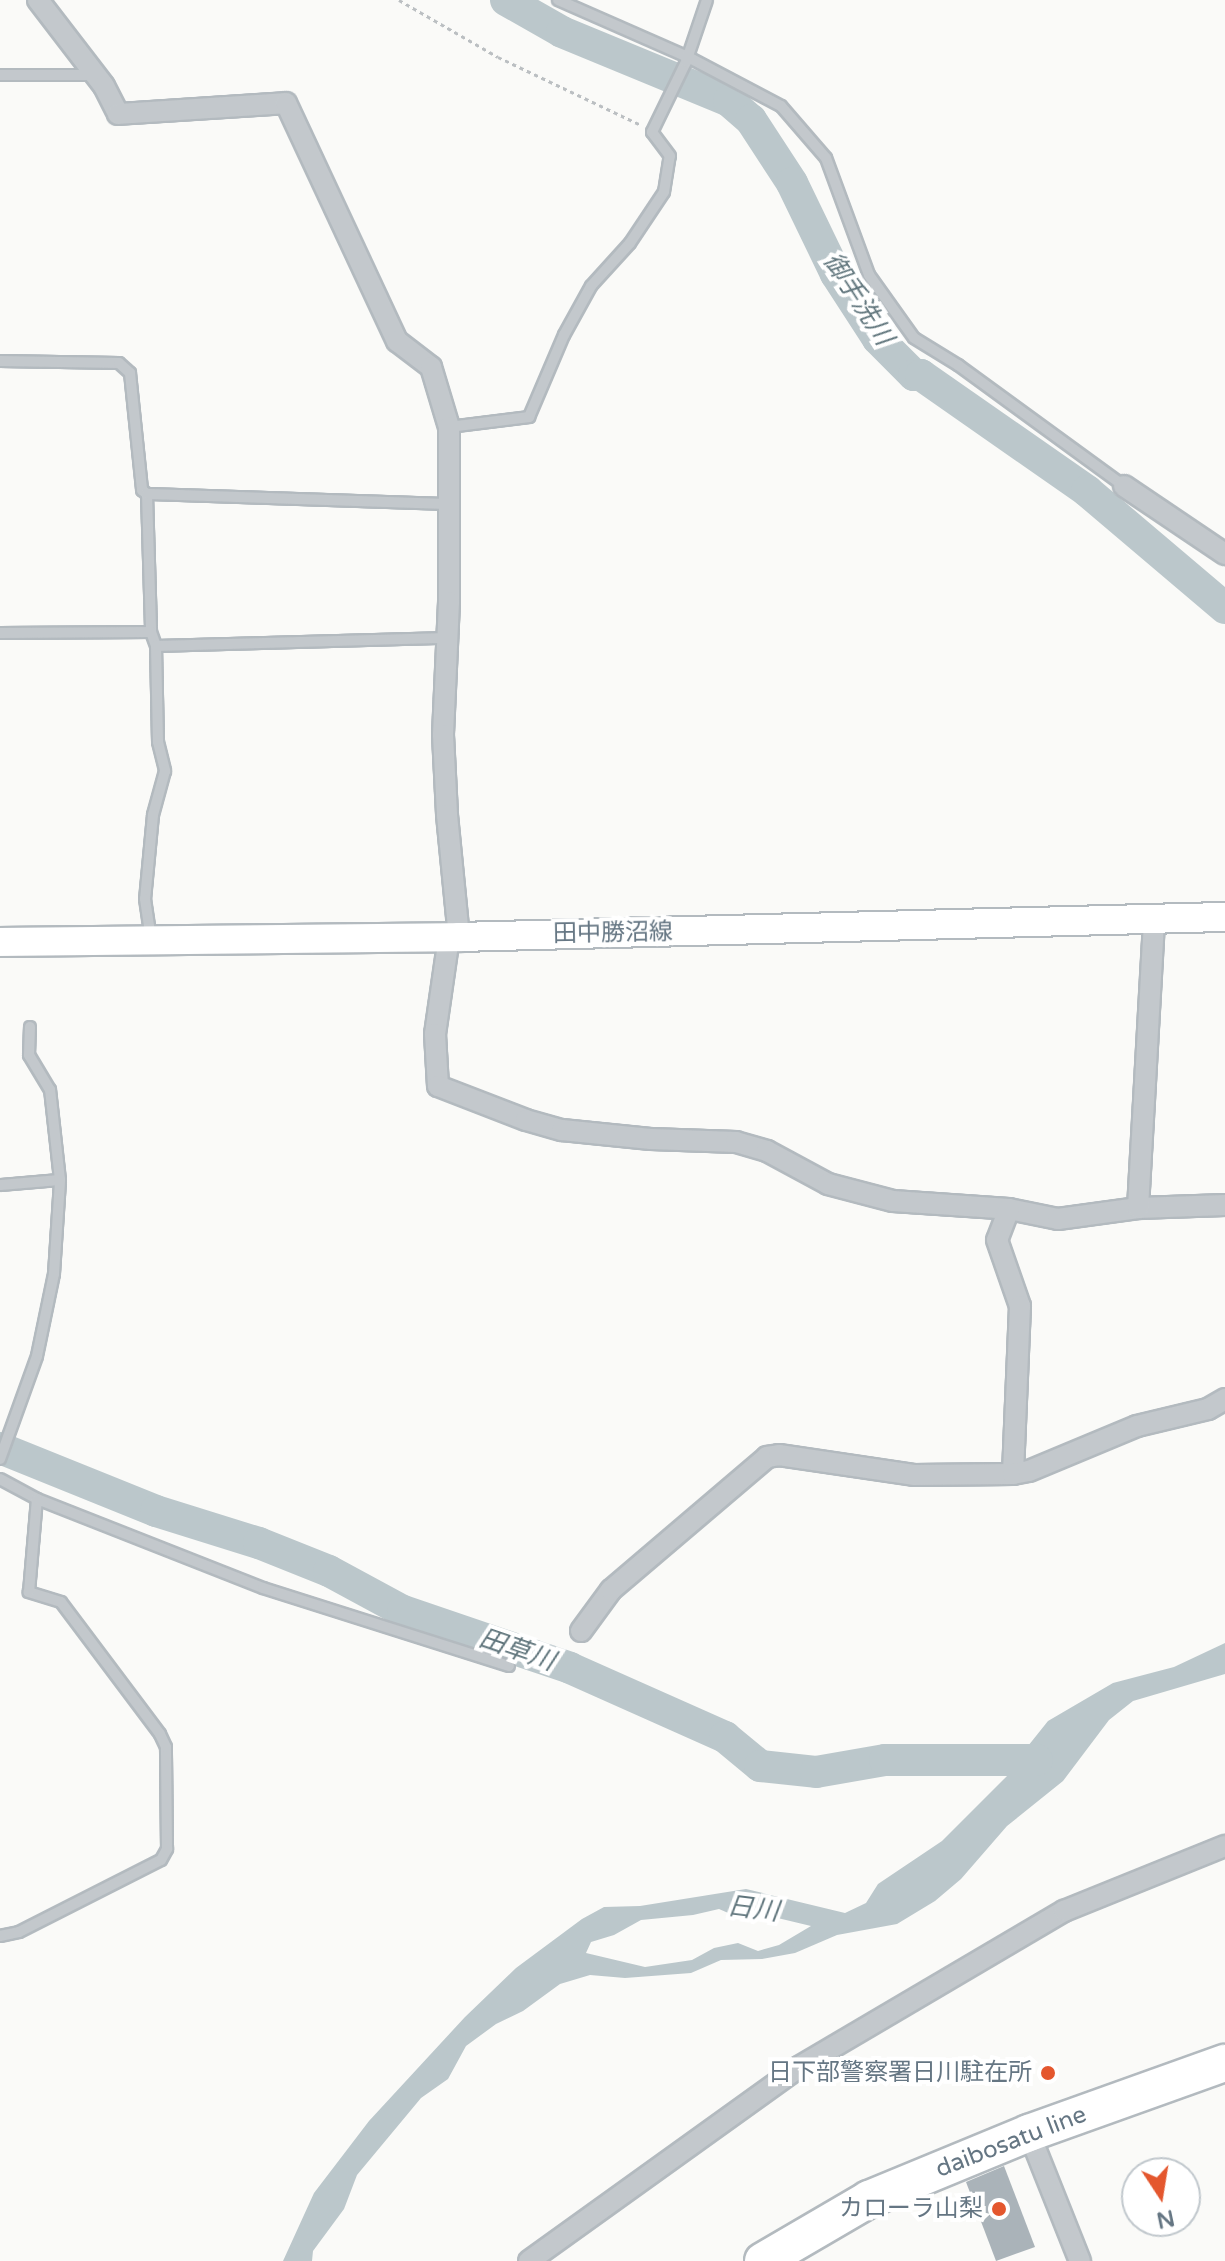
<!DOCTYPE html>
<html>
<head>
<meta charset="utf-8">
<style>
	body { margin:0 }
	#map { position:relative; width:1225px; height:2261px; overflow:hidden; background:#fafaf8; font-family:"Varela Round","Noto Sans JP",sans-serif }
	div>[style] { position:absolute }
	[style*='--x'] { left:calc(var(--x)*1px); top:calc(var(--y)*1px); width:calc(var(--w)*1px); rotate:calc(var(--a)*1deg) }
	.water>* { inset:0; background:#bbc7cb }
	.river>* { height:32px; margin:-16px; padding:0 16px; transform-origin:16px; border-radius:16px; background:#bbc7cb }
	.building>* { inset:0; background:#aab3b9 }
	.path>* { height:3px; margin-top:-1.5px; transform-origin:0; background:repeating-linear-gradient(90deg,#bbbfc2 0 4px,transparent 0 8px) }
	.roads { filter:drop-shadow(2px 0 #b3babf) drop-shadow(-2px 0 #b3babf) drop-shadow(0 2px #b3babf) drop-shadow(0 -2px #b3babf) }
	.lane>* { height:10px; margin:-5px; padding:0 5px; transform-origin:5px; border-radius:5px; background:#c3c8cc }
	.street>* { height:20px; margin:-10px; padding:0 10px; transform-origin:10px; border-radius:10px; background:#c3c8cc }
	.secondary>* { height:28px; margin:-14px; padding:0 14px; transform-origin:14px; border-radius:14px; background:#fff }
	.highway>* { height:36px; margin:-18px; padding:0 18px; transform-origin:18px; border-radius:18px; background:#fff }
	.dots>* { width:22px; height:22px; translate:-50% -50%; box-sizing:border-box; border:4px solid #fff; border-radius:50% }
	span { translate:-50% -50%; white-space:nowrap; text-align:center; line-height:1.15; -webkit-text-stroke:8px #fff; paint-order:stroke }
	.street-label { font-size:24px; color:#657683 }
	.poi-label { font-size:24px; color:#657683 }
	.right { translate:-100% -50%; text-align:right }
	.water-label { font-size:26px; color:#60757c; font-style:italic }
	.north { position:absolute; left:1121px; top:2157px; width:80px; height:80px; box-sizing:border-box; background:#fff; border:2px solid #c1c8cd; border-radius:50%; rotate:168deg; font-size:22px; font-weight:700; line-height:32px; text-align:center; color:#657683 }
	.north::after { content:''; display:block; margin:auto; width:28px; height:36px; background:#e4572e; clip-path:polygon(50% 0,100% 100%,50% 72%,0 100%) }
</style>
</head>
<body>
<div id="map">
	<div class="water">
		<i style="clip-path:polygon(evenodd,1225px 1643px,1225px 1674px,1133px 1701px,1109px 1720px,1063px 1781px,1007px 1826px,961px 1879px,935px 1901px,897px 1924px,837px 1935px,795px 1953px,762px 1959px,721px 1960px,691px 1973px,625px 1978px,590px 1975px,560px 1984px,523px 2011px,496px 2024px,466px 2046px,448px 2079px,421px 2098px,357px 2175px,344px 2209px,313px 2251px,312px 2261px,283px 2261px,314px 2193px,369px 2121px,465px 2017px,516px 1968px,582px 1919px,604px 1907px,640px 1906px,746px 1889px,845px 1913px,866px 1903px,878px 1884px,942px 1841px,1014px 1769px,992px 1760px,1024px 1751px,1048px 1721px,1113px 1683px,1174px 1667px,1225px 1643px,719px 1909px,742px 1919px,749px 1911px,811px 1926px,779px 1945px,758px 1951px,738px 1943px,714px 1948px,692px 1960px,645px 1967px,586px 1953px,591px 1942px,614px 1935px,641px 1920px,693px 1915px,719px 1909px)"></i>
	</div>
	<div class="river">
		<i style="--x:506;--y:0;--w:64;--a:29.7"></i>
		<i style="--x:562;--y:32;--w:181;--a:22.4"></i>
		<i style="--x:729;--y:101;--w:29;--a:41"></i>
		<i style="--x:751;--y:120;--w:75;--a:56.9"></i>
		<i style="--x:792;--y:183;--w:101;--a:64.2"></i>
		<i style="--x:836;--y:274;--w:77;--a:57.1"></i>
		<i style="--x:878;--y:339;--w:51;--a:45"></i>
		<i style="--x:914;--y:375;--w:7;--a:0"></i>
		<i style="--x:921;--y:375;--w:203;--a:34.9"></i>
		<i style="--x:1087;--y:491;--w:181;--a:40.3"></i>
		<i style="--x:0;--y:1448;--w:168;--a:22"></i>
		<i style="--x:156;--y:1511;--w:108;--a:17.3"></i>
		<i style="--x:259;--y:1543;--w:75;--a:21.8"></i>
		<i style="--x:329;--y:1571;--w:84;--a:28.4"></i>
		<i style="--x:403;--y:1611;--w:176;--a:18.8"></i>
		<i style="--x:570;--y:1668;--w:170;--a:24"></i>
		<i style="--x:725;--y:1737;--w:45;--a:39.6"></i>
		<i style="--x:760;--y:1766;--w:56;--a:6.1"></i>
		<i style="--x:816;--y:1772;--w:70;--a:-9.9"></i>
		<i style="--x:885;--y:1760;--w:152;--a:0"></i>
	</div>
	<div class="building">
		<i style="clip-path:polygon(1004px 2166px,1035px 2247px,996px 2261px,966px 2182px)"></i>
	</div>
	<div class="path">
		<i style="--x:399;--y:0;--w:114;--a:29.9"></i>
		<i style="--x:498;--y:57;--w:158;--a:25.4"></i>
	</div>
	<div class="roads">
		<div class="lane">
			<i style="--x:558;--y:0;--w:142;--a:23.7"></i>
			<i style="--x:688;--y:57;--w:105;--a:27.8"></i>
			<i style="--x:781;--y:106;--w:69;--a:49.1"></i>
			<i style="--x:826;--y:158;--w:125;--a:69.8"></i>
			<i style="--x:869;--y:275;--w:77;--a:54.5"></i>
			<i style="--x:914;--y:338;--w:52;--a:31.5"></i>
			<i style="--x:958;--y:365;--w:205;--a:36.1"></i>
			<i style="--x:0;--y:75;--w:94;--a:0"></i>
			<i style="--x:0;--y:361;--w:119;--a:1"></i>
			<i style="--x:119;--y:363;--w:15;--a:42"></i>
			<i style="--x:130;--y:373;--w:118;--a:84.1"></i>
			<i style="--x:142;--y:490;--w:6;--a:39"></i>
			<i style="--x:147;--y:494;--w:138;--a:88.3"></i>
			<i style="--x:151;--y:632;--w:15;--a:70"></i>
			<i style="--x:156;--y:646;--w:96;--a:88.8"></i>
			<i style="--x:158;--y:742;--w:30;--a:76"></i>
			<i style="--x:165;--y:771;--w:46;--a:105.3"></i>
			<i style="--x:153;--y:815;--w:84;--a:95.4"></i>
			<i style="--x:145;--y:899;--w:40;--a:81.5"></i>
			<i style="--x:449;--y:427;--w:81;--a:-7.1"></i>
			<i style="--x:529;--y:417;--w:89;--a:-66.9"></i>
			<i style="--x:564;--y:335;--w:56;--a:-61.1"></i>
			<i style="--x:591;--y:286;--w:58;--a:-47.8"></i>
			<i style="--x:630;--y:243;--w:61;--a:-56.3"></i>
			<i style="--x:664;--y:192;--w:36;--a:-81"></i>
			<i style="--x:670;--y:156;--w:30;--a:-127"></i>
			<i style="--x:652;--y:132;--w:78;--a:-64.1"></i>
			<i style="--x:686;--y:62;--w:65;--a:-71.3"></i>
			<i style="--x:147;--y:494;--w:302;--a:1.9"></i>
			<i style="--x:0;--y:633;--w:151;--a:-0.4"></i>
			<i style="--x:156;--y:646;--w:291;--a:-1.6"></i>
			<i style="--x:0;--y:1185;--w:60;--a:-4.8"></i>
			<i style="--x:0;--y:1459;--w:109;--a:-70.2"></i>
			<i style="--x:37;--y:1356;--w:84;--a:-78.3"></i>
			<i style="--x:54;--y:1274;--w:94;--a:-86.3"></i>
			<i style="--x:60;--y:1180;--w:91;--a:-96.3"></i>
			<i style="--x:50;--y:1090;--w:41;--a:-121"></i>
			<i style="--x:29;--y:1055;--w:28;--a:-88"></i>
			<i style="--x:0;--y:1479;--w:42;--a:28.4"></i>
			<i style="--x:37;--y:1499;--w:243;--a:21.5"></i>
			<i style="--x:263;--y:1588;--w:258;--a:17.6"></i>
			<i style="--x:0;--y:1936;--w:19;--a:-12"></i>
			<i style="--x:19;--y:1932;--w:159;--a:-26.9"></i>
			<i style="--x:161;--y:1860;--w:13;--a:-61"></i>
			<i style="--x:167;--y:1849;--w:102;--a:-90.6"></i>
			<i style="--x:166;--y:1747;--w:14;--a:-115"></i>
			<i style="--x:160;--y:1734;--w:165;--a:-126.9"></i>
			<i style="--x:61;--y:1602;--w:34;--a:-163"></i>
			<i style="--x:29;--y:1592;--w:93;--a:-85.1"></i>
		</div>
		<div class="street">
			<i style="--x:38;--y:0;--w:108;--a:52.5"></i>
			<i style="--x:104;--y:86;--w:31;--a:63"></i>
			<i style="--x:118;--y:114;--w:168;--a:-3.7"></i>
			<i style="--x:286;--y:103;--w:263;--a:65"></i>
			<i style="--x:397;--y:341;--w:43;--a:37.4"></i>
			<i style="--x:431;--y:367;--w:63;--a:73.3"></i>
			<i style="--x:449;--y:427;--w:175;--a:90"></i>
			<i style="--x:449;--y:602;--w:133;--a:92.6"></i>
			<i style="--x:443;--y:735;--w:80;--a:87.1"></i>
			<i style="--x:447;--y:815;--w:123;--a:84.4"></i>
			<i style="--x:1124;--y:486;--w:122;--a:34"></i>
			<i style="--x:449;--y:937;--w:98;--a:98.2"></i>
			<i style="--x:435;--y:1034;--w:52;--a:86.7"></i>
			<i style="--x:438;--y:1086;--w:94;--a:21.1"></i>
			<i style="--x:526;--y:1120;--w:37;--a:16"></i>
			<i style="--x:562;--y:1130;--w:89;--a:5.8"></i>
			<i style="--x:651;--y:1139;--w:85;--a:2"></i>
			<i style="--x:736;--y:1142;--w:32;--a:16"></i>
			<i style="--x:767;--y:1151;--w:69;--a:28.4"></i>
			<i style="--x:828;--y:1184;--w:67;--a:14.7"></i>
			<i style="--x:893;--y:1201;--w:116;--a:3.9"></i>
			<i style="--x:1009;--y:1209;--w:50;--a:11.5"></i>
			<i style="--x:1058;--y:1219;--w:81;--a:-7.8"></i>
			<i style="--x:1138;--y:1208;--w:87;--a:-2"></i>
			<i style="--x:1138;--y:1208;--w:289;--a:-86.8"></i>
			<i style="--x:1009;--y:1209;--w:33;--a:111"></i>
			<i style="--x:997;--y:1240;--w:70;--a:70.8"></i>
			<i style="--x:1020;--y:1306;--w:168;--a:92.4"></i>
			<i style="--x:581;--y:1631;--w:51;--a:-53.8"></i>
			<i style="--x:611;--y:1590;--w:205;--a:-40.4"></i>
			<i style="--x:767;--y:1457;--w:12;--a:-9"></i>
			<i style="--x:779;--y:1455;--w:136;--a:8.4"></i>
			<i style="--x:914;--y:1475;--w:99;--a:-0.6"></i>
			<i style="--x:1013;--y:1474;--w:16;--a:-11"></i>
			<i style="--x:1029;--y:1471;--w:117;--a:-22.6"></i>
			<i style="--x:1137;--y:1426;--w:73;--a:-13.5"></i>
			<i style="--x:1208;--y:1409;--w:20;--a:-30"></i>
			<i style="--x:1029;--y:2133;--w:138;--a:68.3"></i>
			<i style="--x:529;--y:2261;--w:332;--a:-35.7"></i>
			<i style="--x:799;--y:2067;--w:308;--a:-30.5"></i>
			<i style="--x:1064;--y:1911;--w:174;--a:-22"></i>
		</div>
		<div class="secondary">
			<i style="--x:0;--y:942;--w:459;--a:-0.6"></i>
			<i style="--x:459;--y:937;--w:766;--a:-1.5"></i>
		</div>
		<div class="highway">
			<i style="--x:763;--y:2261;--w:123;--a:-30.3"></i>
			<i style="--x:869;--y:2199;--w:173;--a:-22.4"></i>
			<i style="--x:1029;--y:2133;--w:208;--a:-19.7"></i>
		</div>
	</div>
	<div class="dots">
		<i style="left:1048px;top:2073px;background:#e4572e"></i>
		<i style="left:999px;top:2209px;background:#e4572e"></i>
	</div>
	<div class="street-label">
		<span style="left:613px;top:933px;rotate:-1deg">田中勝沼線</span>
		<span style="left:1011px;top:2142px;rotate:-21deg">daibosatu line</span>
	</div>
	<div class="poi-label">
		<span class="right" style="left:1032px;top:2073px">日下部警察署日川駐在所</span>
		<span class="right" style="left:983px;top:2209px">カローラ山梨</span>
	</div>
	<div class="water-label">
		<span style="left:858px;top:299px;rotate:57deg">御手洗川</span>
		<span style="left:517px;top:1650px;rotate:19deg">田草川</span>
		<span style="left:753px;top:1909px;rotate:7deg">日川</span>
	</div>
	<div class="north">N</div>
</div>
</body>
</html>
